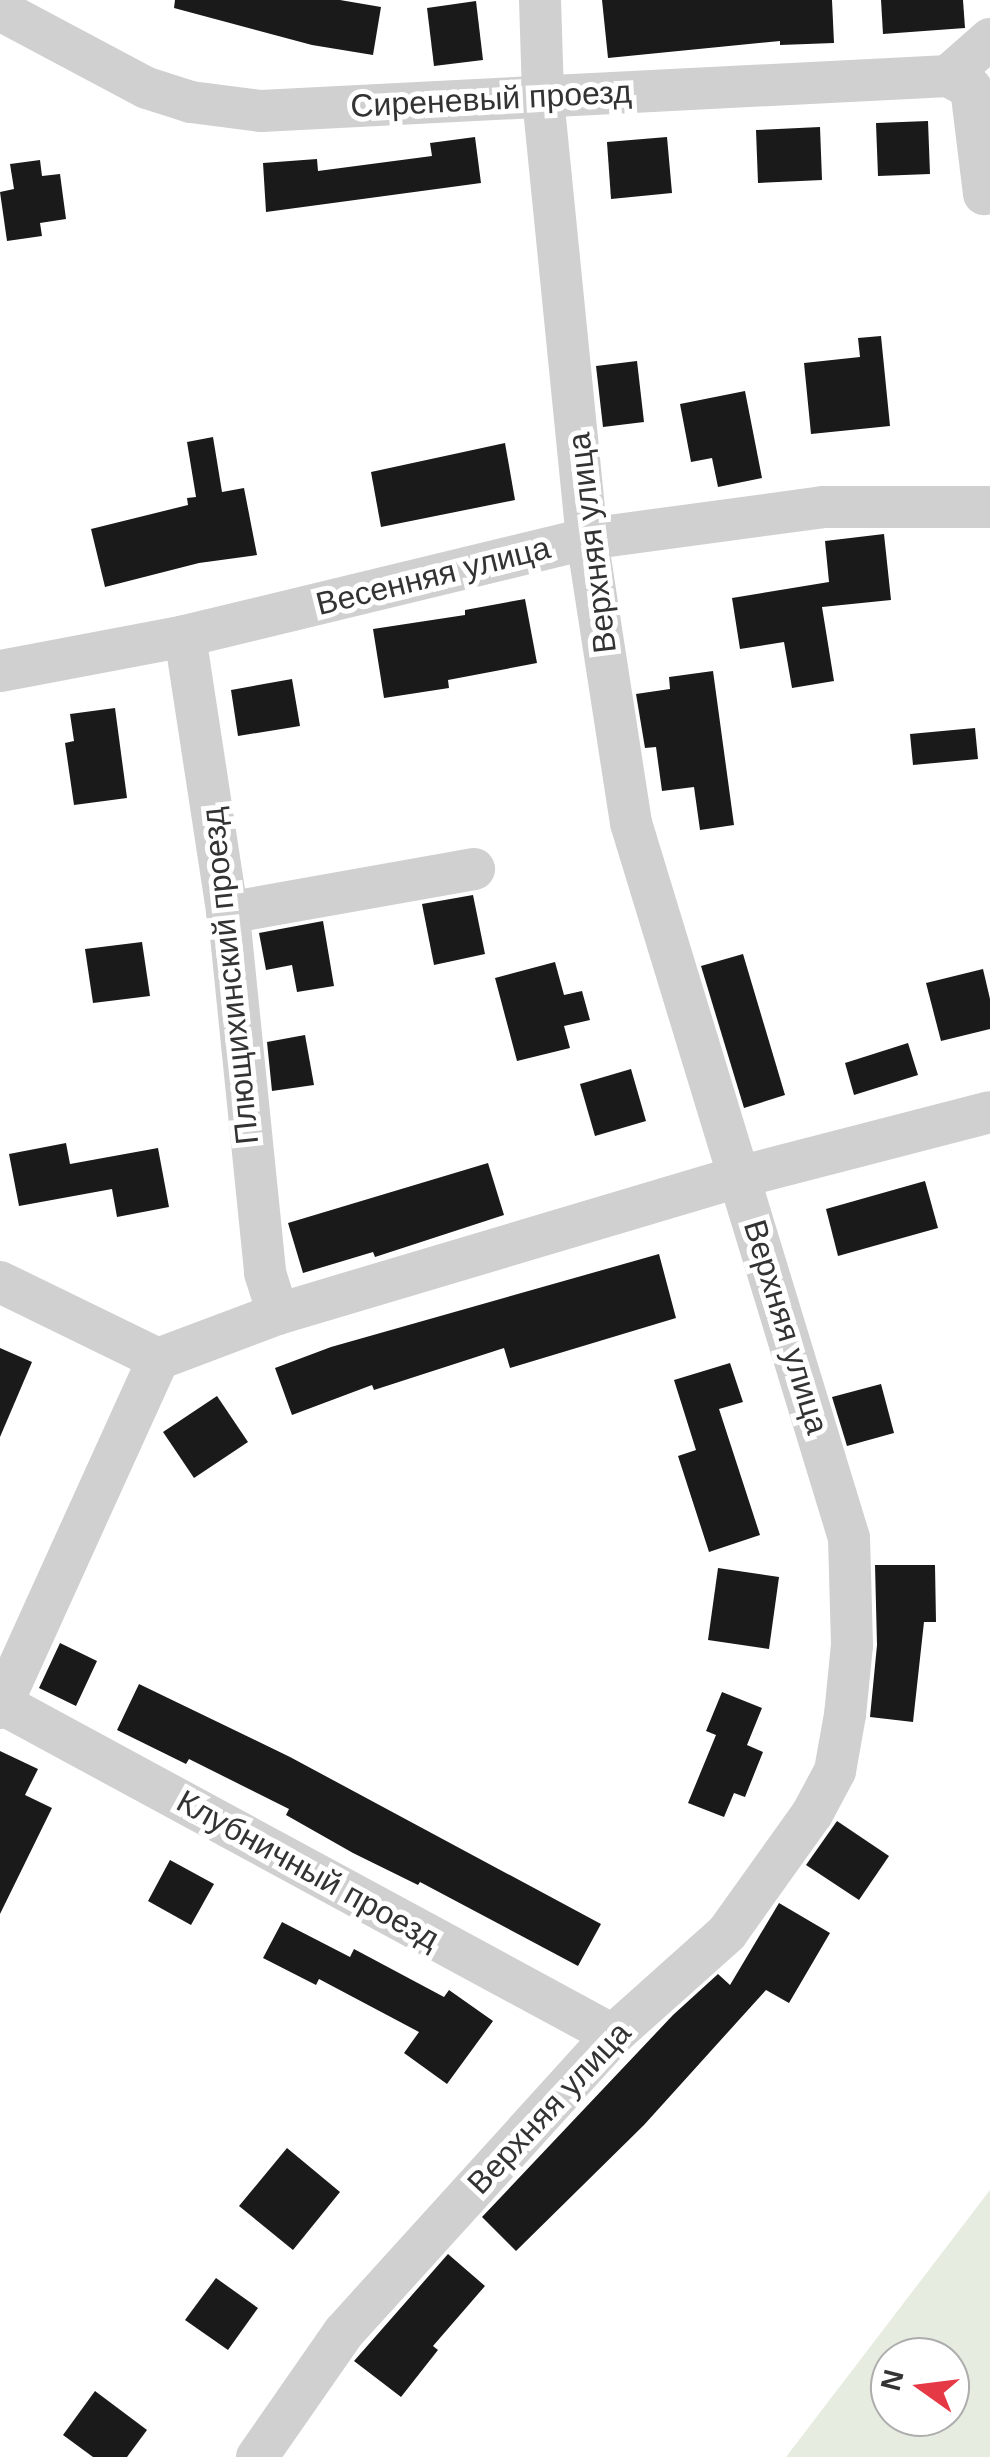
<!DOCTYPE html>
<html>
<head>
<meta charset="utf-8">
<style>
	body { margin:0 }
	#map { position:relative; width:990px; height:2457px; overflow:hidden; background:#fff; font-family:Arial,sans-serif }
	div>[style] { position:absolute }
	[style*='--x'] { left:calc(var(--x)*1px); top:calc(var(--y)*1px); width:calc(var(--w)*1px); rotate:calc(var(--a)*1deg) }
	.green>* { inset:0; background:#e6ecdf }
	.building>* { inset:0; background:#1a1a1a }
	.minor>* { height:42px; margin:-21px; padding:0 21px; transform-origin:21px; border-radius:21px; background:#d0d0d0 }
	span { translate:-50% -50%; white-space:nowrap; text-align:center; line-height:1.15; -webkit-text-stroke:10px #fff; paint-order:stroke }
	.street-label { font-size:32px; color:#333 }
	.north { position:absolute; left:870px; top:2337px; width:100px; height:100px; box-sizing:border-box; background:#fff; border:2px solid #adadad; border-radius:50%; rotate:284deg; font-size:28px; font-weight:700; line-height:40px; text-align:center; color:#333 }
	.north::after { content:''; display:block; margin:auto; width:35px; height:45px; background:#e63946; clip-path:polygon(50% 0,100% 100%,50% 72%,0 100%) }
</style>
</head>
<body>
<div id="map">
	<div class="green">
		<i style="clip-path:polygon(evenodd,990px 2190px,990px 2457px,786px 2457px,990px 2190px,890px 2357px,950px 2357px,950px 2417px,890px 2417px,890px 2357px)"></i>
	</div>
	<div class="building">
		<i style="clip-path:polygon(175px 0,340px 0,381px 7px,373px 55px,312px 45px,174px 8px)"></i>
		<i style="clip-path:polygon(602px 0,832px 0,834px 43px,780px 45px,780px 41px,608px 58px)"></i>
		<i style="clip-path:polygon(881px 0,963px 0,965px 28px,883px 34px)"></i>
		<i style="clip-path:polygon(476px 1px,483px 60px,434px 66px,427px 8px)"></i>
		<i style="clip-path:polygon(928px 121px,930px 174px,878px 176px,876px 123px)"></i>
		<i style="clip-path:polygon(820px 127px,822px 180px,758px 183px,756px 130px)"></i>
		<i style="clip-path:polygon(475px 137px,481px 183px,266px 212px,263px 163px,317px 159px,318px 171px,432px 156px,430px 143px)"></i>
		<i style="clip-path:polygon(667px 137px,672px 193px,611px 199px,607px 142px)"></i>
		<i style="clip-path:polygon(40px 160px,42px 176px,60px 174px,66px 219px,40px 223px,42px 236px,7px 241px,0 192px,14px 189px,10px 164px)"></i>
		<i style="clip-path:polygon(881px 336px,890px 426px,811px 434px,804px 363px,860px 357px,858px 338px)"></i>
		<i style="clip-path:polygon(637px 361px,644px 422px,603px 427px,596px 366px)"></i>
		<i style="clip-path:polygon(745px 391px,762px 478px,718px 487px,712px 458px,691px 462px,680px 404px)"></i>
		<i style="clip-path:polygon(213px 437px,222px 492px,244px 488px,257px 555px,199px 563px,105px 587px,91px 529px,188px 505px,187px 498px,196px 497px,187px 442px)"></i>
		<i style="clip-path:polygon(505px 443px,515px 500px,381px 527px,371px 472px)"></i>
		<i style="clip-path:polygon(884px 534px,891px 600px,822px 607px,834px 681px,792px 688px,784px 642px,740px 649px,732px 598px,829px 582px,825px 541px)"></i>
		<i style="clip-path:polygon(525px 599px,537px 663px,448px 680px,449px 688px,384px 698px,373px 629px,465px 615px,465px 610px)"></i>
		<i style="clip-path:polygon(713px 671px,734px 825px,700px 830px,694px 787px,662px 791px,656px 747px,645px 748px,636px 694px,670px 689px,669px 677px)"></i>
		<i style="clip-path:polygon(292px 679px,300px 726px,238px 736px,231px 690px)"></i>
		<i style="clip-path:polygon(115px 708px,127px 798px,74px 805px,65px 743px,74px 741px,70px 714px)"></i>
		<i style="clip-path:polygon(975px 728px,978px 759px,913px 765px,910px 734px)"></i>
		<i style="clip-path:polygon(473px 895px,485px 954px,434px 965px,422px 904px)"></i>
		<i style="clip-path:polygon(323px 921px,334px 986px,297px 992px,292px 965px,266px 970px,259px 933px)"></i>
		<i style="clip-path:polygon(142px 942px,150px 996px,93px 1003px,85px 949px)"></i>
		<i style="clip-path:polygon(743px 954px,785px 1095px,744px 1108px,701px 966px)"></i>
		<i style="clip-path:polygon(555px 962px,564px 995px,582px 991px,590px 1020px,564px 1026px,570px 1048px,517px 1061px,495px 978px)"></i>
		<i style="clip-path:polygon(983px 969px,990px 999px,990px 1029px,941px 1041px,926px 983px)"></i>
		<i style="clip-path:polygon(305px 1035px,314px 1085px,272px 1091px,267px 1042px)"></i>
		<i style="clip-path:polygon(908px 1043px,918px 1075px,854px 1095px,845px 1063px)"></i>
		<i style="clip-path:polygon(631px 1069px,646px 1121px,595px 1136px,580px 1084px)"></i>
		<i style="clip-path:polygon(66px 1143px,70px 1164px,158px 1148px,169px 1207px,117px 1217px,112px 1189px,19px 1206px,9px 1154px)"></i>
		<i style="clip-path:polygon(488px 1163px,504px 1215px,375px 1257px,373px 1252px,303px 1273px,288px 1223px)"></i>
		<i style="clip-path:polygon(925px 1181px,938px 1228px,838px 1256px,826px 1209px)"></i>
		<i style="clip-path:polygon(659px 1254px,676px 1318px,510px 1368px,504px 1348px,374px 1390px,372px 1385px,292px 1415px,275px 1368px,331px 1347px)"></i>
		<i style="clip-path:polygon(0 1348px,32px 1362px,0 1437px)"></i>
		<i style="clip-path:polygon(730px 1363px,743px 1402px,719px 1409px,760px 1535px,709px 1552px,678px 1456px,696px 1450px,674px 1380px)"></i>
		<i style="clip-path:polygon(881px 1384px,894px 1433px,847px 1446px,832px 1397px)"></i>
		<i style="clip-path:polygon(217px 1396px,248px 1442px,194px 1478px,163px 1432px)"></i>
		<i style="clip-path:polygon(875px 1565px,935px 1565px,936px 1622px,924px 1622px,913px 1722px,870px 1717px,877px 1645px)"></i>
		<i style="clip-path:polygon(718px 1568px,779px 1577px,769px 1649px,708px 1640px)"></i>
		<i style="clip-path:polygon(60px 1643px,97px 1661px,76px 1706px,39px 1688px)"></i>
		<i style="clip-path:polygon(139px 1684px,290px 1757px,601px 1924px,578px 1966px,420px 1882px,418px 1885px,353px 1853px,286px 1815px,289px 1809px,189px 1759px,186px 1764px,117px 1730px)"></i>
		<i style="clip-path:polygon(722px 1692px,762px 1708px,747px 1745px,763px 1752px,745px 1797px,734px 1793px,724px 1817px,688px 1803px,716px 1735px,706px 1731px)"></i>
		<i style="clip-path:polygon(0 1751px,38px 1769px,25px 1795px,52px 1808px,0 1914px)"></i>
		<i style="clip-path:polygon(837px 1821px,889px 1856px,859px 1900px,806px 1865px)"></i>
		<i style="clip-path:polygon(170px 1860px,214px 1884px,191px 1925px,148px 1901px)"></i>
		<i style="clip-path:polygon(779px 1903px,830px 1933px,789px 2003px,766px 1990px,644px 2125px,516px 2251px,482px 2217px,673px 2015px,718px 1974px,730px 1985px)"></i>
		<i style="clip-path:polygon(282px 1922px,350px 1957px,354px 1949px,444px 1997px,449px 1990px,493px 2021px,447px 2084px,404px 2053px,419px 2032px,319px 1979px,316px 1985px,263px 1958px)"></i>
		<i style="clip-path:polygon(287px 2148px,340px 2192px,293px 2250px,239px 2206px)"></i>
		<i style="clip-path:polygon(448px 2254px,485px 2286px,433px 2346px,438px 2350px,401px 2397px,354px 2361px)"></i>
		<i style="clip-path:polygon(216px 2278px,258px 2308px,228px 2350px,185px 2320px)"></i>
		<i style="clip-path:polygon(95px 2391px,147px 2430px,127px 2457px,93px 2457px,63px 2435px)"></i>
	</div>
	<div class="minor">
		<i style="--x:0;--y:10;--w:166;--a:28"></i>
		<i style="--x:147;--y:88;--w:46;--a:17.7"></i>
		<i style="--x:191;--y:102;--w:71;--a:7.3"></i>
		<i style="--x:261;--y:111;--w:688;--a:-2.92"></i>
		<i style="--x:948;--y:76;--w:56;--a:-41.4"></i>
		<i style="--x:948;--y:76;--w:26;--a:28"></i>
		<i style="--x:971;--y:88;--w:107;--a:83"></i>
		<i style="--x:185;--y:636;--w:304;--a:81.3"></i>
		<i style="--x:231;--y:936;--w:339;--a:84.2"></i>
		<i style="--x:265;--y:1273;--w:43;--a:72.4"></i>
		<i style="--x:0;--y:671;--w:188;--a:-10.7"></i>
		<i style="--x:185;--y:636;--w:414;--a:-13.6"></i>
		<i style="--x:587;--y:539;--w:238;--a:-7.7"></i>
		<i style="--x:823;--y:507;--w:167;--a:0"></i>
		<i style="--x:227;--y:913;--w:251;--a:-10.1"></i>
		<i style="--x:0;--y:1282;--w:176;--a:26"></i>
		<i style="--x:158;--y:1359;--w:128;--a:-20.6"></i>
		<i style="--x:278;--y:1314;--w:481;--a:-16.6"></i>
		<i style="--x:739;--y:1177;--w:259;--a:-14.5"></i>
		<i style="--x:2;--y:1704;--w:695;--a:28.45"></i>
		<i style="--x:0;--y:1708;--w:383;--a:-65.6"></i>
		<i style="--x:257;--y:2457;--w:152;--a:-55.2"></i>
		<i style="--x:344;--y:2332;--w:401;--a:-47.8"></i>
		<i style="--x:613;--y:2035;--w:153;--a:-41.8"></i>
		<i style="--x:727;--y:1933;--w:146;--a:-54.5"></i>
		<i style="--x:812;--y:1814;--w:49;--a:-61.9"></i>
		<i style="--x:835;--y:1771;--w:57;--a:-79.9"></i>
		<i style="--x:845;--y:1715;--w:70;--a:-84.3"></i>
		<i style="--x:852;--y:1645;--w:107;--a:-91.6"></i>
		<i style="--x:849;--y:1538;--w:747;--a:-106.96"></i>
		<i style="--x:631;--y:823;--w:287;--a:-98.8"></i>
		<i style="--x:587;--y:539;--w:446;--a:-95.7"></i>
		<i style="--x:543;--y:95;--w:95;--a:-91.8"></i>
	</div>
	<div class="street-label">
		<span style="left:491px;top:99px;rotate:-3deg">Сиреневый проезд</span>
		<span style="left:592px;top:543px;rotate:-97deg">Верхняя улица</span>
		<span style="left:433px;top:576px;rotate:-14deg">Весенняя улица</span>
		<span style="left:230px;top:976px;rotate:-96deg">Плющихинский проезд</span>
		<span style="left:786px;top:1327px;rotate:73deg">Верхняя улица</span>
		<span style="left:308px;top:1870px;rotate:29deg">Клубничный проезд</span>
		<span style="left:549px;top:2108px;rotate:-47deg">Верхняя улица</span>
	</div>
	<div class="north">N</div>
</div>
</body>
</html>
